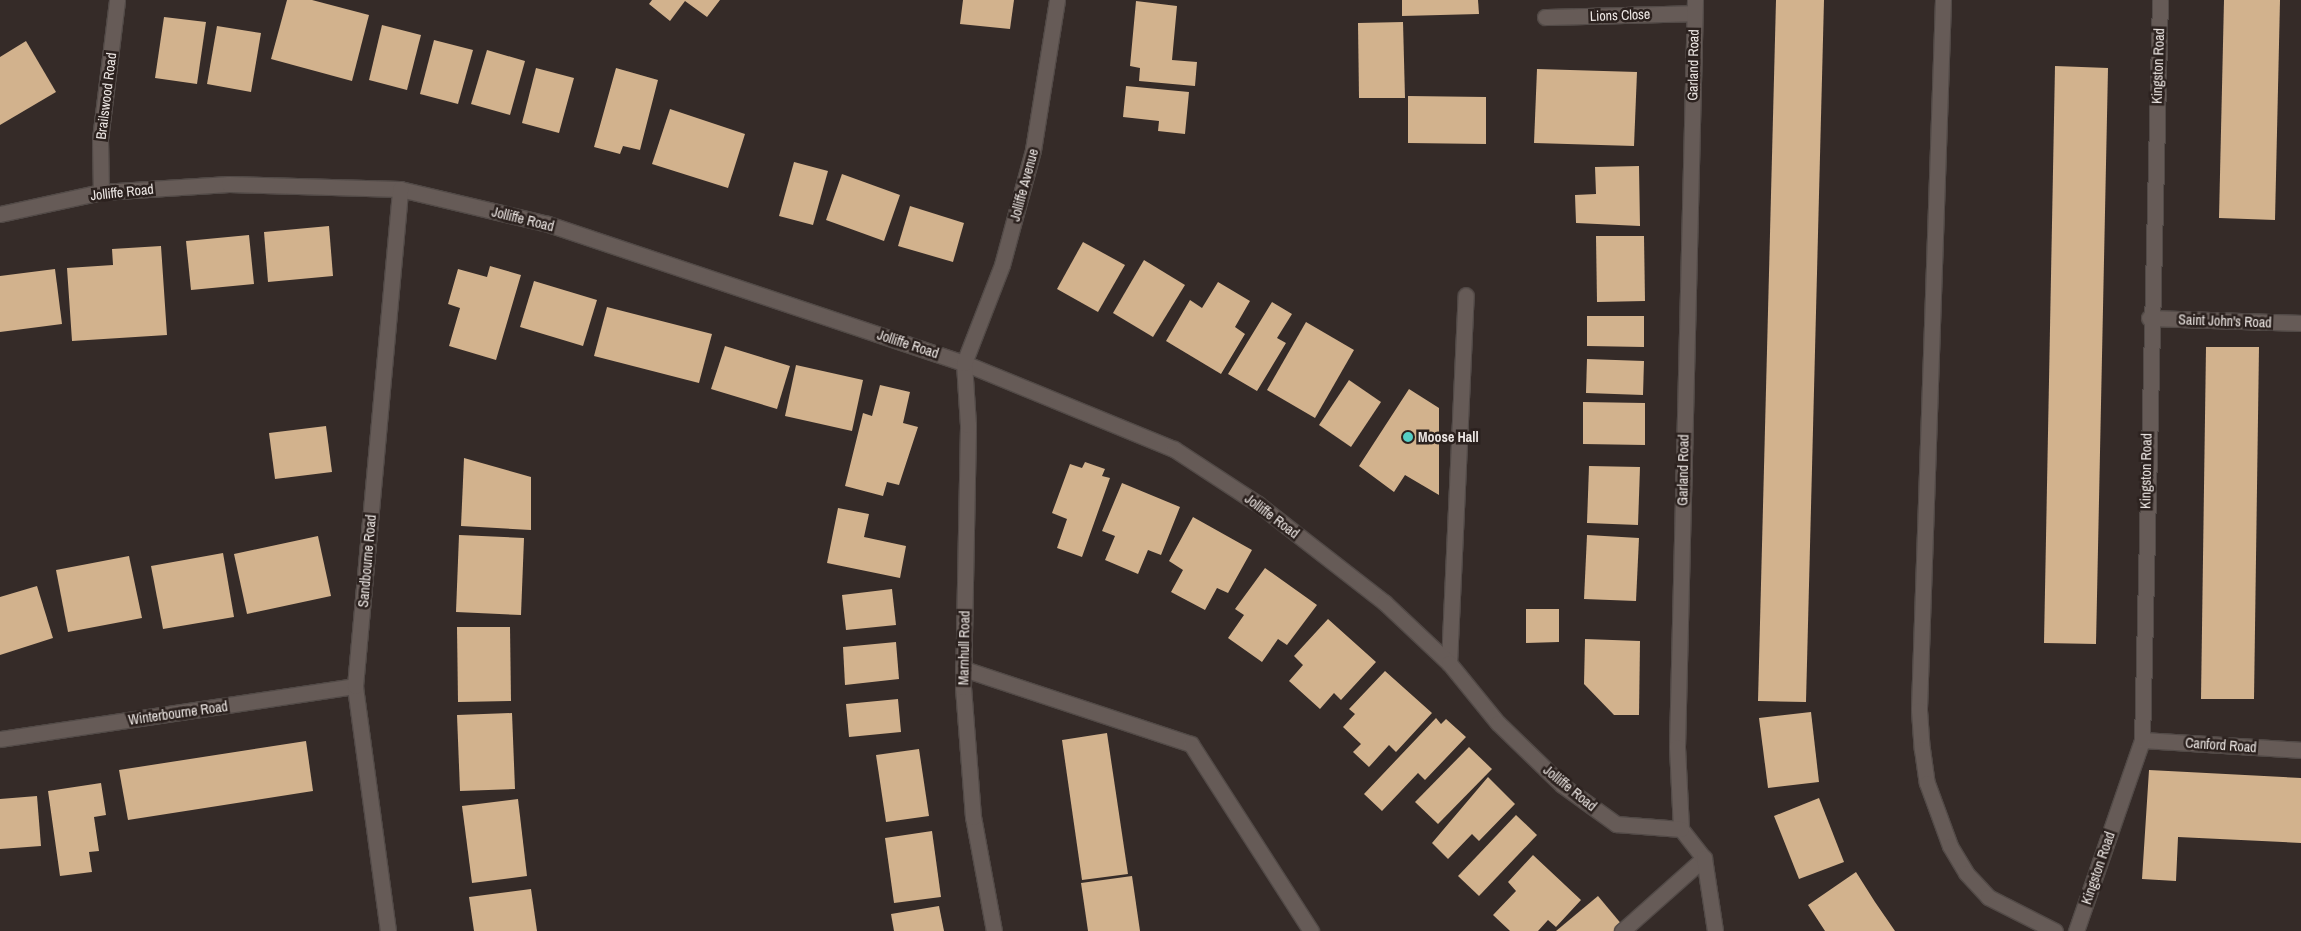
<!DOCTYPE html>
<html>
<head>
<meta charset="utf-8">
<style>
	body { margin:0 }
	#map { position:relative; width:2301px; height:931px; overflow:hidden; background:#352b28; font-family:"Archivo Narrow",sans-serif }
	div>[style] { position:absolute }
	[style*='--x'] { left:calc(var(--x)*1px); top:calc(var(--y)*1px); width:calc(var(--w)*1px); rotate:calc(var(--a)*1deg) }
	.building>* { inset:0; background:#d2b28d }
	.roads { filter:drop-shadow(1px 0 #524a47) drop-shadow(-1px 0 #524a47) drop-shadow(0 1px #524a47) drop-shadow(0 -1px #524a47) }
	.lane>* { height:15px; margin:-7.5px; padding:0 7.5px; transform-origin:7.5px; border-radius:7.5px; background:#665b57 }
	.street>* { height:15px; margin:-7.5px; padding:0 7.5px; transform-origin:7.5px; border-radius:7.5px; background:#665b57 }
	.dots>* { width:14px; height:14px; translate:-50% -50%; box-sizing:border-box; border:2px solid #2b211e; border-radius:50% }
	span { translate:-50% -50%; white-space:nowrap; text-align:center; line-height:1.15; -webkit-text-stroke:5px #2b211e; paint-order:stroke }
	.street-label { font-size:14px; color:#ece6e3 }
	.poi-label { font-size:14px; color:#ece6e3; font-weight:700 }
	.left { translate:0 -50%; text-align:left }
</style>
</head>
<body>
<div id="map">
	<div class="building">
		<i style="clip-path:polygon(287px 0,312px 0,369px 15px,352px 81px,271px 59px)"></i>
		<i style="clip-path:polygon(652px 0,720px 0,707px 17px,685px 1px,670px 21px,649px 4px)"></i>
		<i style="clip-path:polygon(963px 0,1014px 0,1010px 29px,960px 24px)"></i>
		<i style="clip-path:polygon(1402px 0,1478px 0,1479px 14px,1402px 16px)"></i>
		<i style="clip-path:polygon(1776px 0,1824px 0,1806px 702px,1758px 701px)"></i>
		<i style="clip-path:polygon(2224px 0,2280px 0,2275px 220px,2219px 218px)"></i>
		<i style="clip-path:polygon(1136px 1px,1177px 6px,1172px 60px,1197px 62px,1195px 86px,1139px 81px,1140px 68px,1130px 66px)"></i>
		<i style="clip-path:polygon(164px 17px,206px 22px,197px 84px,155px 78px)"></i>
		<i style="clip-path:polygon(1403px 22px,1405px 98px,1359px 98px,1358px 23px)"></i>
		<i style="clip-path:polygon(382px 25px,421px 35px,407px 90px,369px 80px)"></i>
		<i style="clip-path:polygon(217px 26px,261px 33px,251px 92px,207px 84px)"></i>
		<i style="clip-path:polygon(434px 40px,473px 50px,458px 104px,420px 94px)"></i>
		<i style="clip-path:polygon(26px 41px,56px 92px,0 125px,0 57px)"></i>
		<i style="clip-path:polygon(487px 50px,525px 61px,510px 115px,471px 104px)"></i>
		<i style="clip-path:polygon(2055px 66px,2108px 68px,2096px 644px,2044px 643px)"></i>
		<i style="clip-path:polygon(536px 68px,574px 78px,559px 133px,522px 123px)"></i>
		<i style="clip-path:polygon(616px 68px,658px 80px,640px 150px,623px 146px,620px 154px,594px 147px)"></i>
		<i style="clip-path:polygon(1537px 69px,1637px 72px,1634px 146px,1534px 143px)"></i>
		<i style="clip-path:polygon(1126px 86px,1189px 92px,1185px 134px,1158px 131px,1159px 121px,1123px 117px)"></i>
		<i style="clip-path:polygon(1408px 96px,1486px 97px,1486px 144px,1408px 143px)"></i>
		<i style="clip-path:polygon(670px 109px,745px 134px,728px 188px,652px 164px)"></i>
		<i style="clip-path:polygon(794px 162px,828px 171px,813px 225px,779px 216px)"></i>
		<i style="clip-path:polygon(1639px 166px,1640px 226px,1576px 223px,1575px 195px,1596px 194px,1595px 167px)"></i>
		<i style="clip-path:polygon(842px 174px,900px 195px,884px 241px,826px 220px)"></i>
		<i style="clip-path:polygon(910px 206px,964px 223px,953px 262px,898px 246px)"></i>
		<i style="clip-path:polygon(329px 226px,333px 276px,268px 282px,264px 232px)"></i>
		<i style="clip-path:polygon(249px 235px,254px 284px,191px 290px,186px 241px)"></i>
		<i style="clip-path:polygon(1596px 236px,1644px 236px,1645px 301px,1597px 302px)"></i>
		<i style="clip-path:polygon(1083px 242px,1125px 265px,1098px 312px,1057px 289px)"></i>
		<i style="clip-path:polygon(161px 246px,167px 335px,72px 341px,67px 268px,113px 265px,112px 249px)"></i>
		<i style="clip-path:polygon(1144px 260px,1185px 285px,1153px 337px,1113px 313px)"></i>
		<i style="clip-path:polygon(490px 266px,521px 275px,496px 360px,449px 346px,460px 308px,448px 304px,458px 269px,487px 277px)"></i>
		<i style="clip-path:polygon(55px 269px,62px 324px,0 332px,0 276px)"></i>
		<i style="clip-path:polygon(534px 281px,597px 300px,583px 346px,520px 327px)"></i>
		<i style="clip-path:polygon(1218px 282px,1250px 301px,1235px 327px,1245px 334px,1221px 374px,1166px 341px,1190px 300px,1202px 308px)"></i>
		<i style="clip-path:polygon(1272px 302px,1292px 314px,1277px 338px,1286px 343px,1257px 391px,1228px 374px)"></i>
		<i style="clip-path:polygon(607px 307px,712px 334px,699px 383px,594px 356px)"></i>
		<i style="clip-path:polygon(1587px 316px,1644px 316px,1644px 347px,1587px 346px)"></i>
		<i style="clip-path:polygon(1306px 322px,1354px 350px,1315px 418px,1267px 390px)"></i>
		<i style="clip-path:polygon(725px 346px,790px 366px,777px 409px,711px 389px)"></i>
		<i style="clip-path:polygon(2206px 347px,2259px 347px,2254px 699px,2201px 699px)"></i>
		<i style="clip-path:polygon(1587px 359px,1644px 361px,1643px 395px,1586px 393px)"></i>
		<i style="clip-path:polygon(796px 365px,863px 380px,852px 431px,785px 416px)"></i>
		<i style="clip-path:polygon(1349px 380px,1381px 402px,1351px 447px,1319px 425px)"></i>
		<i style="clip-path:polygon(880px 385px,910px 392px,903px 423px,918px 427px,899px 485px,887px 482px,883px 496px,845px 486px,863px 413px,872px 416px)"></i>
		<i style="clip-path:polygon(1409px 389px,1439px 408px,1439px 495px,1405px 475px,1394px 492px,1359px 466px)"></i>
		<i style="clip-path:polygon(1583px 402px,1645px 403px,1645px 445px,1583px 444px)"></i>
		<i style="clip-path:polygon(326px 426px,332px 472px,275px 479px,269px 433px)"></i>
		<i style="clip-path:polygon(464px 458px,531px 477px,531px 530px,461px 526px)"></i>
		<i style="clip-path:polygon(1085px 462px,1105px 469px,1102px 476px,1110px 478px,1082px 557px,1057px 548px,1067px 519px,1052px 513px,1070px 464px,1082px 468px)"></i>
		<i style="clip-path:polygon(1589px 466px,1640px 467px,1638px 525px,1587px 523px)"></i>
		<i style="clip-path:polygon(1122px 483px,1180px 507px,1161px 555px,1148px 550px,1138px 574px,1105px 560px,1115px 536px,1102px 531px)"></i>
		<i style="clip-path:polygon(838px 508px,869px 514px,864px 537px,906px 546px,900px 578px,827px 563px)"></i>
		<i style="clip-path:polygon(1193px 517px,1252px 550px,1228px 593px,1217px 588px,1205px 610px,1171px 592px,1183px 570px,1169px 561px)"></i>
		<i style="clip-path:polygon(459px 535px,524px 538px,521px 615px,456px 612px)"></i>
		<i style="clip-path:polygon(1587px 535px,1639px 538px,1636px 601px,1584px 599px)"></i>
		<i style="clip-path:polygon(318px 536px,331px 596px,247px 614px,234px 554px)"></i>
		<i style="clip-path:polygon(223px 553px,234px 617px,163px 629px,151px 566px)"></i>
		<i style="clip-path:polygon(129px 556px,142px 618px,68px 632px,56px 570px)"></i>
		<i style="clip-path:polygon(1265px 568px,1317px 605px,1287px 645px,1278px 639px,1262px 662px,1228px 638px,1244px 615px,1235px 609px)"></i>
		<i style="clip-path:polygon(37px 586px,53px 638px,0 655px,0 597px)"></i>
		<i style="clip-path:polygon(892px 589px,896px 625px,846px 630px,842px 595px)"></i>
		<i style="clip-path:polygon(1526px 609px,1559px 609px,1559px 642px,1526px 643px)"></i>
		<i style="clip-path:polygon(1328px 619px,1376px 662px,1341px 700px,1334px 693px,1320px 709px,1289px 681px,1303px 665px,1294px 656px)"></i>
		<i style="clip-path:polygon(457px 627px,510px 627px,511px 701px,458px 702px)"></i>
		<i style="clip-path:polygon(1585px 639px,1640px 641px,1639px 715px,1614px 715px,1584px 684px)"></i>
		<i style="clip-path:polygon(896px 642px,899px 679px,845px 685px,843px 647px)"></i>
		<i style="clip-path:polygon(1385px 671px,1432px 713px,1396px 752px,1389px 745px,1369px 767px,1353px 752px,1361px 744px,1343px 727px,1355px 714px,1349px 709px)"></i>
		<i style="clip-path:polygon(898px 699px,901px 732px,849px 737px,846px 704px)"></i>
		<i style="clip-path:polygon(1811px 712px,1819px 782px,1768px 788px,1759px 718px)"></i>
		<i style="clip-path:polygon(512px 713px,515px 789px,460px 791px,457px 715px)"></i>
		<i style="clip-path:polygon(1436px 718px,1441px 724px,1446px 719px,1466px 737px,1425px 780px,1418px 773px,1382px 811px,1364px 794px)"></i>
		<i style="clip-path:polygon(1107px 733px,1128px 874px,1082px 880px,1062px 740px)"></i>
		<i style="clip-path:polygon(306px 741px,313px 791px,128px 820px,119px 770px)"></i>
		<i style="clip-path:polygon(1469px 747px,1492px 769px,1438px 824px,1415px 802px)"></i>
		<i style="clip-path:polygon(919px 749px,929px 816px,886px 822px,876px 755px)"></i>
		<i style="clip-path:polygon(2149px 770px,2301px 778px,2301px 843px,2178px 837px,2176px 881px,2142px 879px)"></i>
		<i style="clip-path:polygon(1488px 777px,1515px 804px,1479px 841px,1472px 834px,1448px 859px,1432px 843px)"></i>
		<i style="clip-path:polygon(101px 783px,106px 815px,94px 817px,99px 851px,89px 852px,92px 872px,60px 876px,48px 791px)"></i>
		<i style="clip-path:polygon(37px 796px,41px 846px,0 849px,0 799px)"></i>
		<i style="clip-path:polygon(1819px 798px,1844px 862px,1799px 879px,1774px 816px)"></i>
		<i style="clip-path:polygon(518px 799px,527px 876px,472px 883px,462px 806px)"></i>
		<i style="clip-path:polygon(1516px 815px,1537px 835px,1479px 896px,1458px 876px)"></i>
		<i style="clip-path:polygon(932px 831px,941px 897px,894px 903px,885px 838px)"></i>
		<i style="clip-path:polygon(1533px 855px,1581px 900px,1556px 927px,1548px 920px,1538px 931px,1510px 931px,1493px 915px,1516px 891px,1508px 882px)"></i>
		<i style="clip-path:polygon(1856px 872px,1875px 902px,1895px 931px,1825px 931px,1808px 905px)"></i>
		<i style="clip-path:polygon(1132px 876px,1140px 931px,1088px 931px,1081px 883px)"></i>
		<i style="clip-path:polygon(531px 889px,537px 931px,474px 931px,469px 897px)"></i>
		<i style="clip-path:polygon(1598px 896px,1623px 926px,1617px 931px,1556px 931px)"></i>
		<i style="clip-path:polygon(939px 906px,944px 931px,894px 931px,891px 914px)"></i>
	</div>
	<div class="roads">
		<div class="lane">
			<i style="--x:1943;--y:0;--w:710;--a:91.94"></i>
			<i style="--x:1919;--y:710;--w:39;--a:86"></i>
			<i style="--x:1922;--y:749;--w:34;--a:82"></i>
			<i style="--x:1927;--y:783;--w:67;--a:69.9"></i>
			<i style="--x:1950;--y:846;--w:31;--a:59"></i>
			<i style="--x:1966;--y:873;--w:33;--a:47"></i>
			<i style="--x:1988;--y:897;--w:75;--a:26.9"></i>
			<i style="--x:1545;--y:17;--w:149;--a:-1.5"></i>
			<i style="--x:1449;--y:663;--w:368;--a:-87.4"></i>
			<i style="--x:964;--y:669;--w:239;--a:18.3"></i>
			<i style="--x:1191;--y:744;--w:222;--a:57.3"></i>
			<i style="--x:1622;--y:931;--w:110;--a:-41.7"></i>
		</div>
		<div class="street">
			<i style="--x:1695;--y:0;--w:747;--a:91.38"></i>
			<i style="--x:1677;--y:747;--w:82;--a:87.2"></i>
			<i style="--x:1681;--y:829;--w:37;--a:52"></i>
			<i style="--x:1704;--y:858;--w:74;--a:81.4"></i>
			<i style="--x:101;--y:192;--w:53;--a:-91.1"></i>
			<i style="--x:100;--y:139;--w:140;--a:-83"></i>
			<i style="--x:0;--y:214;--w:103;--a:-12.3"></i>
			<i style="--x:101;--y:192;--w:128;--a:-3.6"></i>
			<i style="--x:229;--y:184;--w:171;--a:1.7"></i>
			<i style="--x:400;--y:189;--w:152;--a:13.3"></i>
			<i style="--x:548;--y:224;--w:439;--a:18.5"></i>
			<i style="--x:964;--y:363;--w:227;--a:22.3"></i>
			<i style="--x:1174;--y:449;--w:100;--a:33.2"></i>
			<i style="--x:1258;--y:504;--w:160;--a:37.9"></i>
			<i style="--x:1384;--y:602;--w:89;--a:43.2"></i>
			<i style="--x:1449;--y:663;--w:77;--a:50.8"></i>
			<i style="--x:1498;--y:723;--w:89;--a:44.1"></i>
			<i style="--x:1562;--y:785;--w:67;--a:35.8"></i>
			<i style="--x:1616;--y:824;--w:65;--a:4.4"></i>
			<i style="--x:2149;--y:318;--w:152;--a:1.9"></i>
			<i style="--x:0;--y:739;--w:359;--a:-8.5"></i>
			<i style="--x:2142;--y:740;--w:159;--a:3.6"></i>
			<i style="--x:388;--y:931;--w:247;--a:-97.7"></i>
			<i style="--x:355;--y:686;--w:499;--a:-84.8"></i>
			<i style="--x:994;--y:931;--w:116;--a:-100.4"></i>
			<i style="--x:973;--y:817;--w:130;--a:-94.4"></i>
			<i style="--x:963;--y:687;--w:262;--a:-88.9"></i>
			<i style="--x:968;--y:425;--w:62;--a:-93.7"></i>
			<i style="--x:964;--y:363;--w:105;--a:-68.8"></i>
			<i style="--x:1002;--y:265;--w:119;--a:-74.9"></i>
			<i style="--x:1033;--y:150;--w:152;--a:-80.9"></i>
			<i style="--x:2076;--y:931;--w:202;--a:-70.9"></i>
			<i style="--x:2142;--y:740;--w:740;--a:-88.61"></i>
		</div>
	</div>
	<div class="dots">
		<i style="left:1408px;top:437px;background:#55cec5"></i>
	</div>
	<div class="street-label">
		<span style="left:1620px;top:15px;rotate:-2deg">Lions Close</span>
		<span style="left:1693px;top:65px;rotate:-89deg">Garland Road</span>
		<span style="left:2158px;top:66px;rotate:-88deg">Kingston Road</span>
		<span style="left:106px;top:96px;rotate:-83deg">Brailswood Road</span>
		<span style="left:1024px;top:185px;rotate:-75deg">Jolliffe Avenue</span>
		<span style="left:122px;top:192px;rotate:-6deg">Jolliffe Road</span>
		<span style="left:523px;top:219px;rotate:14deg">Jolliffe Road</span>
		<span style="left:2225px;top:321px;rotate:2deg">Saint John's Road</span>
		<span style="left:908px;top:344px;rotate:18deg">Jolliffe Road</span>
		<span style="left:1683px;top:470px;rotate:-89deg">Garland Road</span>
		<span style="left:2146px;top:471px;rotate:-89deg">Kingston Road</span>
		<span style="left:1272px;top:516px;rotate:37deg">Jolliffe Road</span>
		<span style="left:367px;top:561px;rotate:-85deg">Sandbourne Road</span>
		<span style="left:964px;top:648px;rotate:-89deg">Marnhull Road</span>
		<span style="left:178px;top:713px;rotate:-8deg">Winterbourne Road</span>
		<span style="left:2221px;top:745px;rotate:4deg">Canford Road</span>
		<span style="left:1570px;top:788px;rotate:39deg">Jolliffe Road</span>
		<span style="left:2098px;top:868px;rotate:-71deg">Kingston Road</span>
	</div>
	<div class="poi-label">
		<span class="left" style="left:1418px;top:437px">Moose Hall</span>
	</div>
</div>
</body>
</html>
